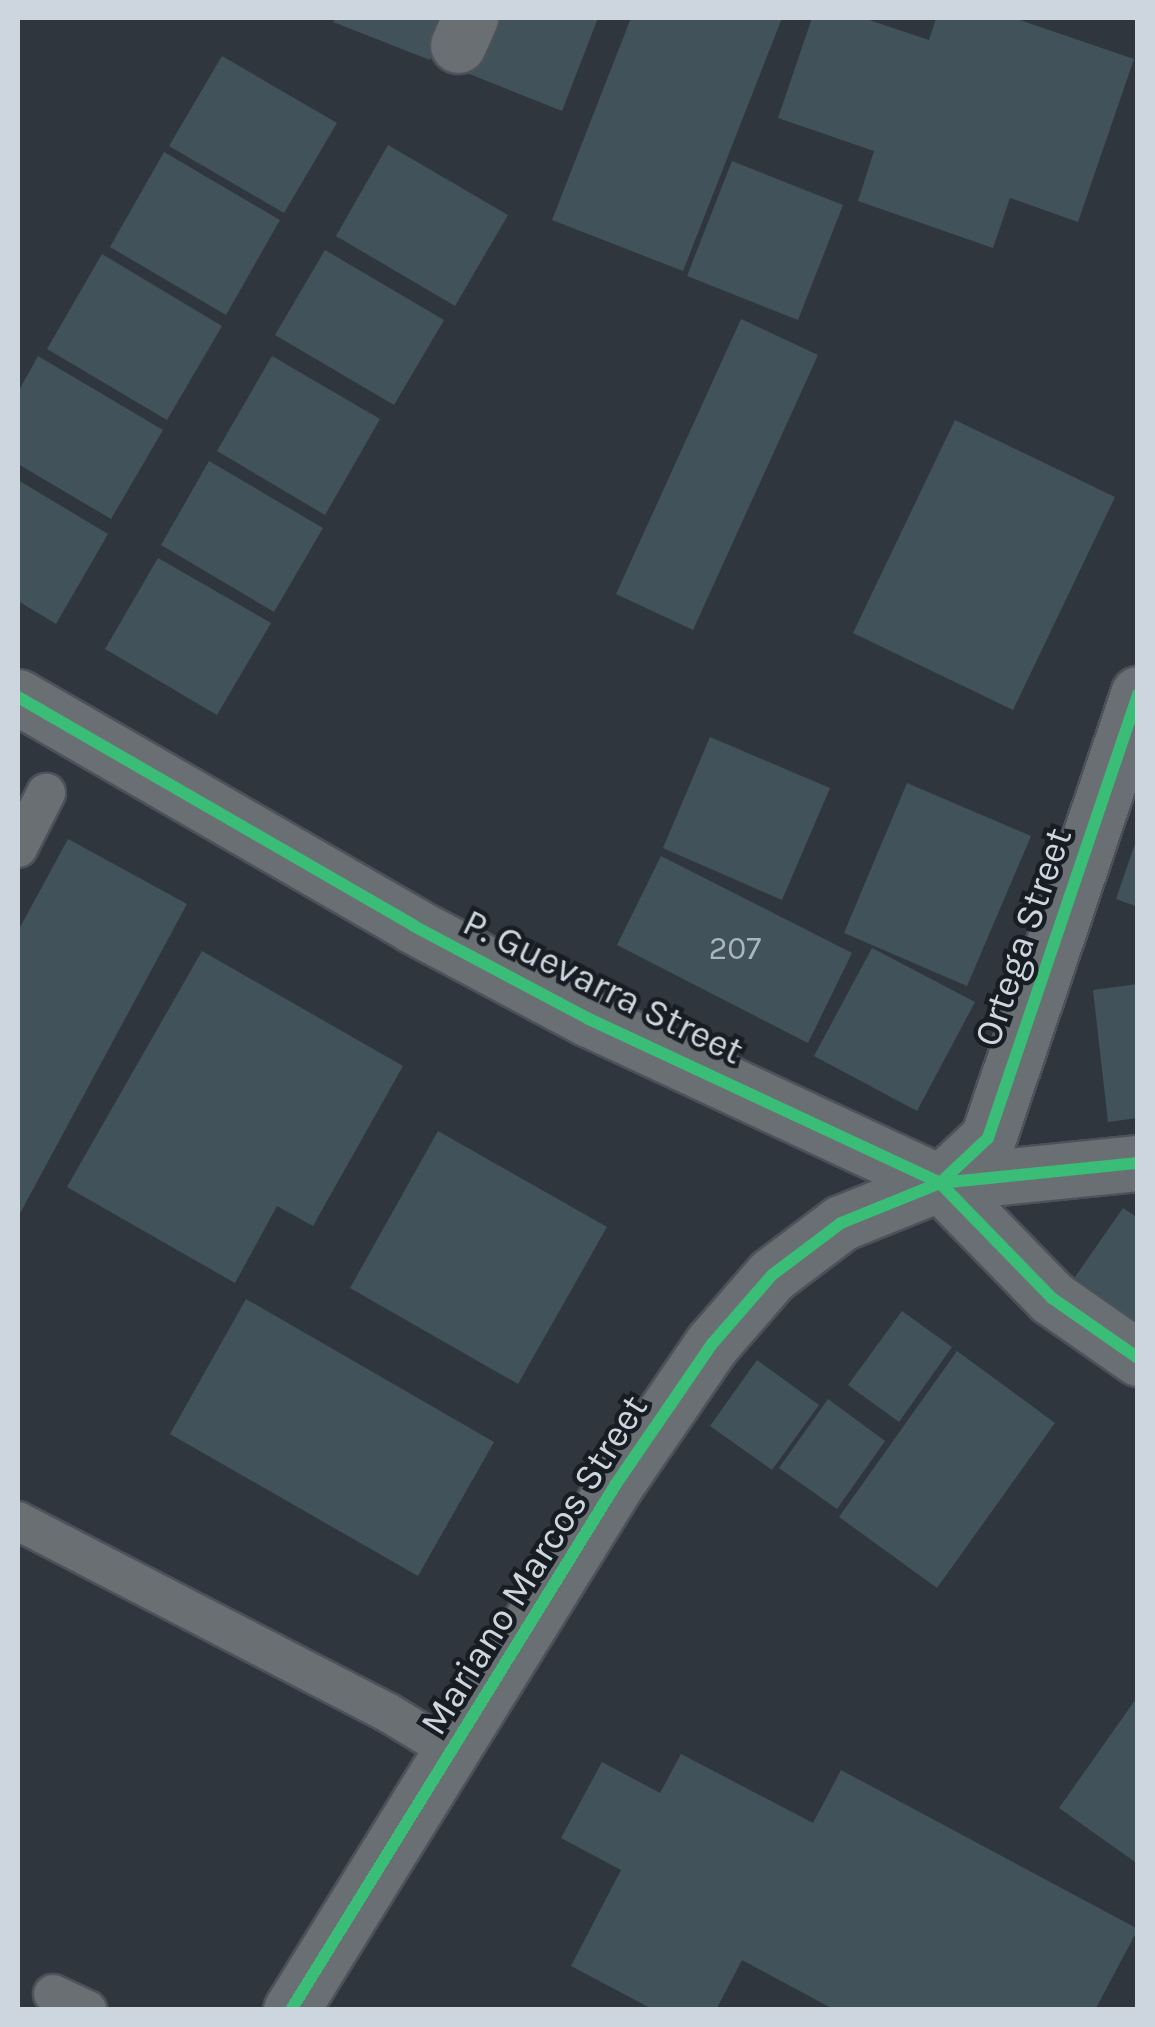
<!DOCTYPE html>
<html>
<head>
<meta charset="utf-8">
<style>
	body { margin:0 }
	#map { position:relative; width:1155px; height:2027px; overflow:hidden; background:#2f363e; font-family:Karla,sans-serif }
	div>[style] { position:absolute }
	[style*='--x'] { left:calc(var(--x)*1px); top:calc(var(--y)*1px); width:calc(var(--w)*1px); rotate:calc(var(--a)*1deg) }
	.building>* { inset:0; background:#42525a }
	.roads { filter:drop-shadow(2px 0 #4c5259) drop-shadow(-2px 0 #4c5259) drop-shadow(0 2px #4c5259) drop-shadow(0 -2px #4c5259) }
	.lane>* { height:38px; margin:-19px; padding:0 19px; transform-origin:19px; border-radius:19px; background:#6a6f74 }
	.street>* { height:55px; margin:-27.5px; padding:0 27.5px; transform-origin:27.5px; border-radius:27.5px; background:#6a6f74 }
	.secondary>* { height:55px; margin:-27.5px; padding:0 27.5px; transform-origin:27.5px; border-radius:27.5px; background:#6a6f74 }
	.cycleway>* { height:12px; margin:-6px; padding:0 6px; transform-origin:6px; border-radius:6px; background:#3abd76 }
	span { translate:-50% -50%; white-space:nowrap; text-align:center; line-height:1.15; -webkit-text-stroke:9px #171d23; paint-order:stroke }
	.number-label { font-size:32px; color:#aab5bd }
	.number-label span { -webkit-text-stroke-width:0 }
	.street-label { font-size:38px; color:#cdd6de }
	.frame { position:absolute; inset:0; border:20px solid #cdd6de; pointer-events:none }
</style>
</head>
<body>
<div id="map">
	<div class="building">
		<i style="clip-path:polygon(335px 18px,446px 18px,430px 60px,333px 22px)"></i>
		<i style="clip-path:polygon(483px 18px,598px 18px,562px 111px,462px 71px)"></i>
		<i style="clip-path:polygon(631px 18px,782px 18px,683px 271px,552px 220px)"></i>
		<i style="clip-path:polygon(812px 18px,863px 18px,929px 40px,936px 18px,1014px 18px,1134px 59px,1078px 222px,1010px 198px,993px 248px,858px 201px,874px 151px,778px 118px)"></i>
		<i style="clip-path:polygon(222px 56px,337px 123px,284px 213px,169px 146px)"></i>
		<i style="clip-path:polygon(388px 145px,508px 215px,455px 306px,336px 236px)"></i>
		<i style="clip-path:polygon(164px 152px,280px 220px,226px 315px,110px 247px)"></i>
		<i style="clip-path:polygon(732px 161px,843px 205px,798px 320px,687px 276px)"></i>
		<i style="clip-path:polygon(325px 250px,444px 320px,394px 405px,275px 335px)"></i>
		<i style="clip-path:polygon(102px 254px,222px 326px,167px 420px,47px 349px)"></i>
		<i style="clip-path:polygon(741px 319px,818px 355px,693px 630px,616px 594px)"></i>
		<i style="clip-path:polygon(38px 356px,163px 430px,111px 519px,18px 464px,18px 392px)"></i>
		<i style="clip-path:polygon(272px 356px,380px 419px,325px 515px,217px 451px)"></i>
		<i style="clip-path:polygon(955px 420px,1115px 497px,1013px 710px,853px 633px)"></i>
		<i style="clip-path:polygon(209px 461px,323px 528px,274px 612px,161px 545px)"></i>
		<i style="clip-path:polygon(18px 480px,108px 534px,56px 624px,18px 601px)"></i>
		<i style="clip-path:polygon(158px 558px,271px 623px,217px 715px,105px 649px)"></i>
		<i style="clip-path:polygon(710px 737px,830px 788px,782px 900px,663px 848px)"></i>
		<i style="clip-path:polygon(907px 783px,1031px 836px,967px 986px,844px 933px)"></i>
		<i style="clip-path:polygon(1137px 838px,1138px 838px,1138px 907px,1116px 899px)"></i>
		<i style="clip-path:polygon(68px 839px,187px 904px,18px 1217px,18px 931px)"></i>
		<i style="clip-path:polygon(661px 856px,852px 953px,808px 1043px,617px 945px)"></i>
		<i style="clip-path:polygon(872px 948px,975px 1002px,917px 1111px,814px 1056px)"></i>
		<i style="clip-path:polygon(202px 951px,403px 1066px,313px 1226px,277px 1206px,235px 1283px,67px 1187px)"></i>
		<i style="clip-path:polygon(1138px 984px,1138px 1118px,1108px 1122px,1093px 990px)"></i>
		<i style="clip-path:polygon(438px 1131px,607px 1227px,518px 1384px,350px 1288px)"></i>
		<i style="clip-path:polygon(1123px 1208px,1138px 1218px,1138px 1322px,1075px 1277px)"></i>
		<i style="clip-path:polygon(246px 1299px,494px 1442px,418px 1576px,170px 1434px)"></i>
		<i style="clip-path:polygon(902px 1311px,952px 1347px,899px 1422px,848px 1385px)"></i>
		<i style="clip-path:polygon(957px 1351px,1055px 1423px,937px 1588px,839px 1517px)"></i>
		<i style="clip-path:polygon(757px 1360px,819px 1405px,772px 1470px,710px 1426px)"></i>
		<i style="clip-path:polygon(828px 1399px,885px 1441px,837px 1509px,779px 1468px)"></i>
		<i style="clip-path:polygon(1138px 1696px,1138px 1864px,1059px 1808px)"></i>
		<i style="clip-path:polygon(681px 1754px,813px 1823px,841px 1770px,1138px 1929px,1095px 2010px,835px 2010px,742px 1960px,716px 2010px,654px 2010px,571px 1966px,621px 1870px,561px 1838px,602px 1762px,660px 1793px)"></i>
	</div>
	<div class="roads">
		<div class="lane">
			<i style="--x:18;--y:848;--w:62;--a:-63"></i>
			<i style="--x:18;--y:1521;--w:416;--a:27.4"></i>
			<i style="--x:387;--y:1712;--w:75;--a:31.4"></i>
			<i style="--x:53;--y:1994;--w:38;--a:25"></i>
		</div>
		<div class="street">
			<i style="--x:458;--y:45;--w:30;--a:-66"></i>
			<i style="--x:291;--y:2010;--w:618;--a:-58.29"></i>
			<i style="--x:616;--y:1484;--w:170;--a:-55.6"></i>
			<i style="--x:712;--y:1344;--w:91;--a:-49"></i>
			<i style="--x:772;--y:1275;--w:86;--a:-37"></i>
			<i style="--x:841;--y:1223;--w:107;--a:-22"></i>
		</div>
		<div class="secondary">
			<i style="--x:18;--y:697;--w:457;--a:30"></i>
			<i style="--x:414;--y:926;--w:198;--a:28"></i>
			<i style="--x:589;--y:1019;--w:387;--a:25"></i>
			<i style="--x:940;--y:1183;--w:161;--a:45.8"></i>
			<i style="--x:1052;--y:1298;--w:105;--a:34.9"></i>
			<i style="--x:940;--y:1183;--w:66;--a:-43.2"></i>
			<i style="--x:988;--y:1138;--w:469;--a:-71.3"></i>
			<i style="--x:940;--y:1183;--w:199;--a:-5.8"></i>
		</div>
	</div>
	<div class="cycleway">
		<i style="--x:18;--y:697;--w:457;--a:30"></i>
		<i style="--x:414;--y:926;--w:198;--a:28"></i>
		<i style="--x:589;--y:1019;--w:387;--a:25"></i>
		<i style="--x:940;--y:1183;--w:161;--a:45.8"></i>
		<i style="--x:1052;--y:1298;--w:105;--a:34.9"></i>
		<i style="--x:940;--y:1183;--w:66;--a:-43.2"></i>
		<i style="--x:988;--y:1138;--w:469;--a:-71.3"></i>
		<i style="--x:291;--y:2010;--w:618;--a:-58.29"></i>
		<i style="--x:616;--y:1484;--w:170;--a:-55.6"></i>
		<i style="--x:712;--y:1344;--w:91;--a:-49"></i>
		<i style="--x:772;--y:1275;--w:86;--a:-37"></i>
		<i style="--x:841;--y:1223;--w:107;--a:-22"></i>
		<i style="--x:940;--y:1183;--w:199;--a:-5.8"></i>
	</div>
	<div class="number-label">
		<span style="left:735px;top:949px">207</span>
	</div>
	<div class="street-label">
		<span style="left:1023px;top:937px;rotate:-71deg">Ortega Street</span>
		<span style="left:603px;top:987px;rotate:26deg">P. Guevarra Street</span>
		<span style="left:534px;top:1565px;rotate:-58deg">Mariano Marcos Street</span>
	</div>
	<div class="frame"></div>
</div>
</body>
</html>
